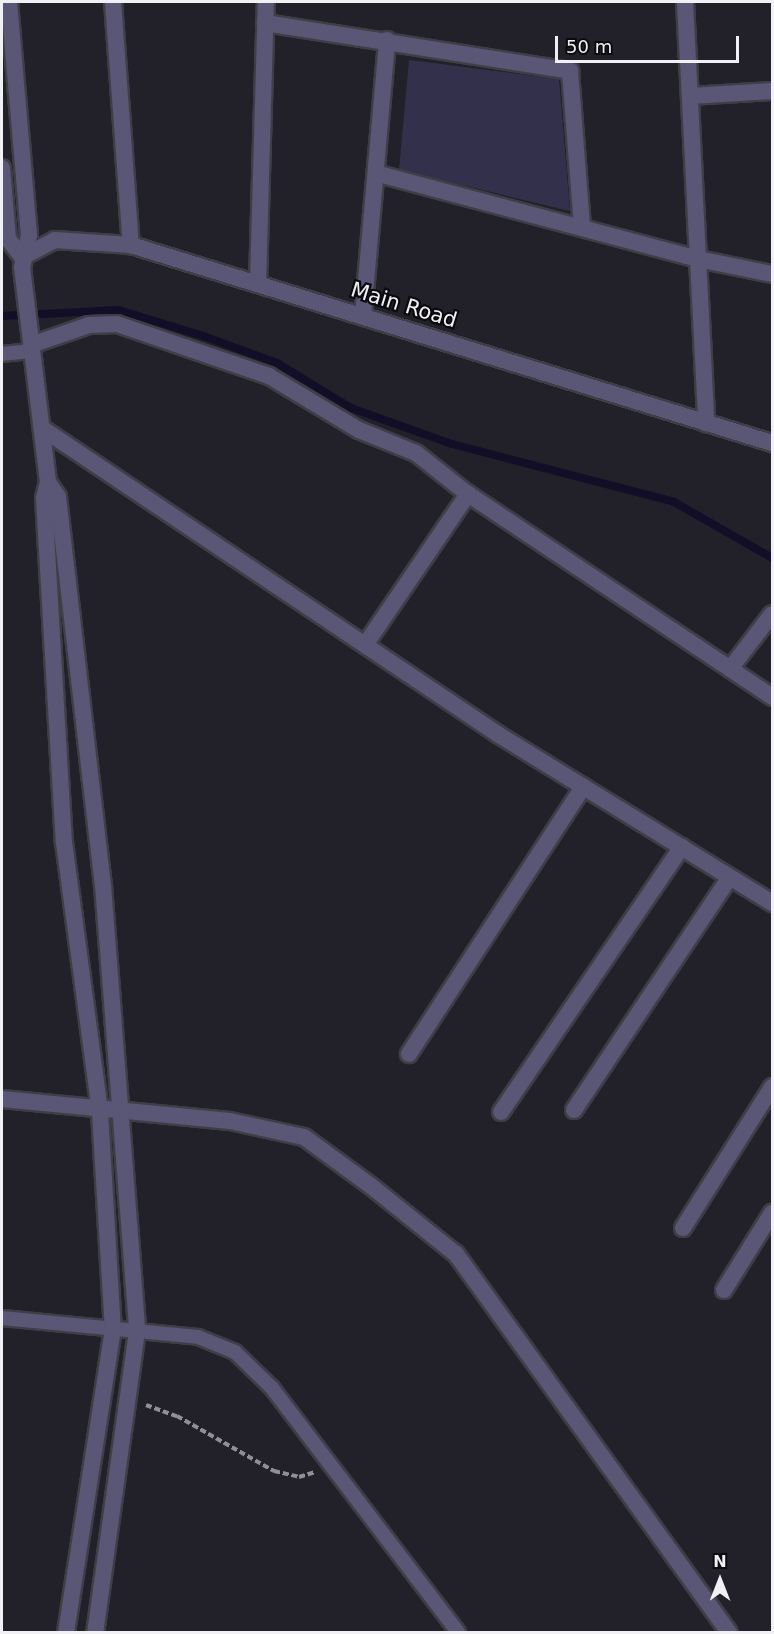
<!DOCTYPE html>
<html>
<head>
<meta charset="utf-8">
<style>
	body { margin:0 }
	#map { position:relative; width:774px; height:1634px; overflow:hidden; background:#222129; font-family:"DejaVu Sans",sans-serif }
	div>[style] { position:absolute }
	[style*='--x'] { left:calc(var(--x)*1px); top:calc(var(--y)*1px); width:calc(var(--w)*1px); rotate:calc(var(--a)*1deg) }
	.green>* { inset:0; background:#33304b }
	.stream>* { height:8px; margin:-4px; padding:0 4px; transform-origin:4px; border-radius:4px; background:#120e28 }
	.path>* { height:4px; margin-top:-2px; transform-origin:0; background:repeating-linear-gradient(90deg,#908f96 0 6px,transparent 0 9px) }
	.roads { filter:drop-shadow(2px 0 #3f3e46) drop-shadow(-2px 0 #3f3e46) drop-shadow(0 2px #3f3e46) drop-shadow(0 -2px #3f3e46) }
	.service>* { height:14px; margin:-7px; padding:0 7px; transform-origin:7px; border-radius:7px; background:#595676 }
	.minor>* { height:16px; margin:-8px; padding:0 8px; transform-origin:8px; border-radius:8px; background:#595676 }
	.tertiary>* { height:16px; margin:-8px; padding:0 8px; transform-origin:8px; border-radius:8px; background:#595676 }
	span { translate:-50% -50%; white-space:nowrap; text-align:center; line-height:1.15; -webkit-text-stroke:4.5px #0b0b0f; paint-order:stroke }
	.street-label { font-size:21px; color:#f0f0f5 }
	.frame { position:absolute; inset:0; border:3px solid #f0f0f5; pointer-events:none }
	.north { position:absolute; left:690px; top:1550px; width:60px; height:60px; -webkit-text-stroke:4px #0b0b0f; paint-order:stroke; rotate:0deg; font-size:16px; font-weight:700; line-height:24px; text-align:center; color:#f0f0f5 }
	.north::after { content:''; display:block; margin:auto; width:21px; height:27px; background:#f0f0f5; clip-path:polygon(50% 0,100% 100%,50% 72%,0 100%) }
	.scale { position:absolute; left:555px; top:36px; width:184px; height:27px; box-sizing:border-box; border:3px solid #f0f0f5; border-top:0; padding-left:8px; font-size:18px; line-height:21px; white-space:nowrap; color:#f0f0f5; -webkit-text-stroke:4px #0b0b0f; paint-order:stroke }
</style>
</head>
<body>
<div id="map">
	<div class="green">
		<i style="clip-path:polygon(409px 60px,559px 79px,570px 211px,399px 170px)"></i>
	</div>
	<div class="stream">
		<i style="--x:2;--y:316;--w:117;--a:-2.9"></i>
		<i style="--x:119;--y:310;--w:91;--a:17.2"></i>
		<i style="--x:206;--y:337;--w:76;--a:20.1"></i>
		<i style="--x:277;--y:363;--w:87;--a:31.3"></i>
		<i style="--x:351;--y:408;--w:107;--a:19.6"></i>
		<i style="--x:452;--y:444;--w:229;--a:14.6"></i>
		<i style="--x:674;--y:502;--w:113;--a:29.7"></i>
	</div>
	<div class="path">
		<i style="--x:146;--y:1405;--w:33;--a:20"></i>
		<i style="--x:177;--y:1416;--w:112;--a:29.6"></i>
		<i style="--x:274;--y:1471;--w:26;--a:13"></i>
		<i style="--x:299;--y:1477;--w:17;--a:-17"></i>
	</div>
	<div class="roads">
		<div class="service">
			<i style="--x:2;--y:354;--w:30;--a:-6"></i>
			<i style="--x:2;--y:1318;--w:197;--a:5.5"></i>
			<i style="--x:198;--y:1337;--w:40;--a:22"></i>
			<i style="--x:235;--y:1352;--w:52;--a:44.2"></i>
			<i style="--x:272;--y:1388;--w:307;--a:52.7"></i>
		</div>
		<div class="minor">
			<i style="--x:113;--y:2;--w:244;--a:85.8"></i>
			<i style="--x:685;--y:2;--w:422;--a:87.1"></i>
			<i style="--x:265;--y:23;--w:309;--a:8.9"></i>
			<i style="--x:570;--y:71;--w:156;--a:85.6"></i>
			<i style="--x:690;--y:96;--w:82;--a:-3.5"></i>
			<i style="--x:379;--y:174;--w:330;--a:14.9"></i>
			<i style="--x:698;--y:259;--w:76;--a:11.5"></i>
			<i style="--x:258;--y:283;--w:281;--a:-88.4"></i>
			<i style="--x:363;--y:316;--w:277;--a:-85"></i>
			<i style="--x:31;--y:345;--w:61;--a:-19"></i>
			<i style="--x:89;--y:325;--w:28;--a:-2"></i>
			<i style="--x:117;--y:324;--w:161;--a:18.9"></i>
			<i style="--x:269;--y:376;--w:105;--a:31"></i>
			<i style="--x:359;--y:430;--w:61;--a:22"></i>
			<i style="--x:416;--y:453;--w:66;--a:38.3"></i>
			<i style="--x:468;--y:494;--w:366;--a:33.7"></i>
			<i style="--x:365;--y:645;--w:183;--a:-55.7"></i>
			<i style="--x:730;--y:669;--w:69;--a:-52.6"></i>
			<i style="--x:409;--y:1054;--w:319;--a:-56.9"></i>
			<i style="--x:2;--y:1099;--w:229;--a:5.5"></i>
			<i style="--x:230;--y:1121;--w:76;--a:12.2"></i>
			<i style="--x:304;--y:1137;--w:83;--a:36.2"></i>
			<i style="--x:371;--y:1186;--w:109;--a:38.7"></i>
			<i style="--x:456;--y:1254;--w:466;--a:54.2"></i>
			<i style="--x:574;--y:1110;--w:280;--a:-56.2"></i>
			<i style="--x:501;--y:1112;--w:321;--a:-55.7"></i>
			<i style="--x:683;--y:1228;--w:167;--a:-57.7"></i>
			<i style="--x:724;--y:1290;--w:91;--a:-58.1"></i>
		</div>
		<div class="tertiary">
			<i style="--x:9;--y:2;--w:234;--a:85.1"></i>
			<i style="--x:29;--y:235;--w:33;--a:102"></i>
			<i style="--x:22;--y:267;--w:217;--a:83.1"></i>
			<i style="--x:48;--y:482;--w:16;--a:104"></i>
			<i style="--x:44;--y:498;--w:345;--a:86.7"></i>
			<i style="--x:64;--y:842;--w:272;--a:82.4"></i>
			<i style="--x:100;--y:1112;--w:217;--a:86.6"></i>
			<i style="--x:113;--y:1329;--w:307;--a:98.8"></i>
			<i style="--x:2;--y:168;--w:71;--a:85.2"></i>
			<i style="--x:8;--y:239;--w:23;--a:52"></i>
			<i style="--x:22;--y:257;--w:37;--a:-27"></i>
			<i style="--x:55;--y:240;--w:76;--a:3.8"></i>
			<i style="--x:131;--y:245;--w:671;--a:17.17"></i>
			<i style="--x:43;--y:429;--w:549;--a:33.86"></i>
			<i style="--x:499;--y:735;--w:321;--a:31.6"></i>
			<i style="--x:48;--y:482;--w:18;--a:56"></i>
			<i style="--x:58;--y:497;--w:391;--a:83.4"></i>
			<i style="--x:103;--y:885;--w:447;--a:85.6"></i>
			<i style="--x:137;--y:1331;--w:304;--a:97.9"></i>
		</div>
	</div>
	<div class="street-label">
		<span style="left:404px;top:305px;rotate:17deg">Main Road</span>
	</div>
	<div class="frame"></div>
	<div class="north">N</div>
	<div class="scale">50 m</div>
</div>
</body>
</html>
